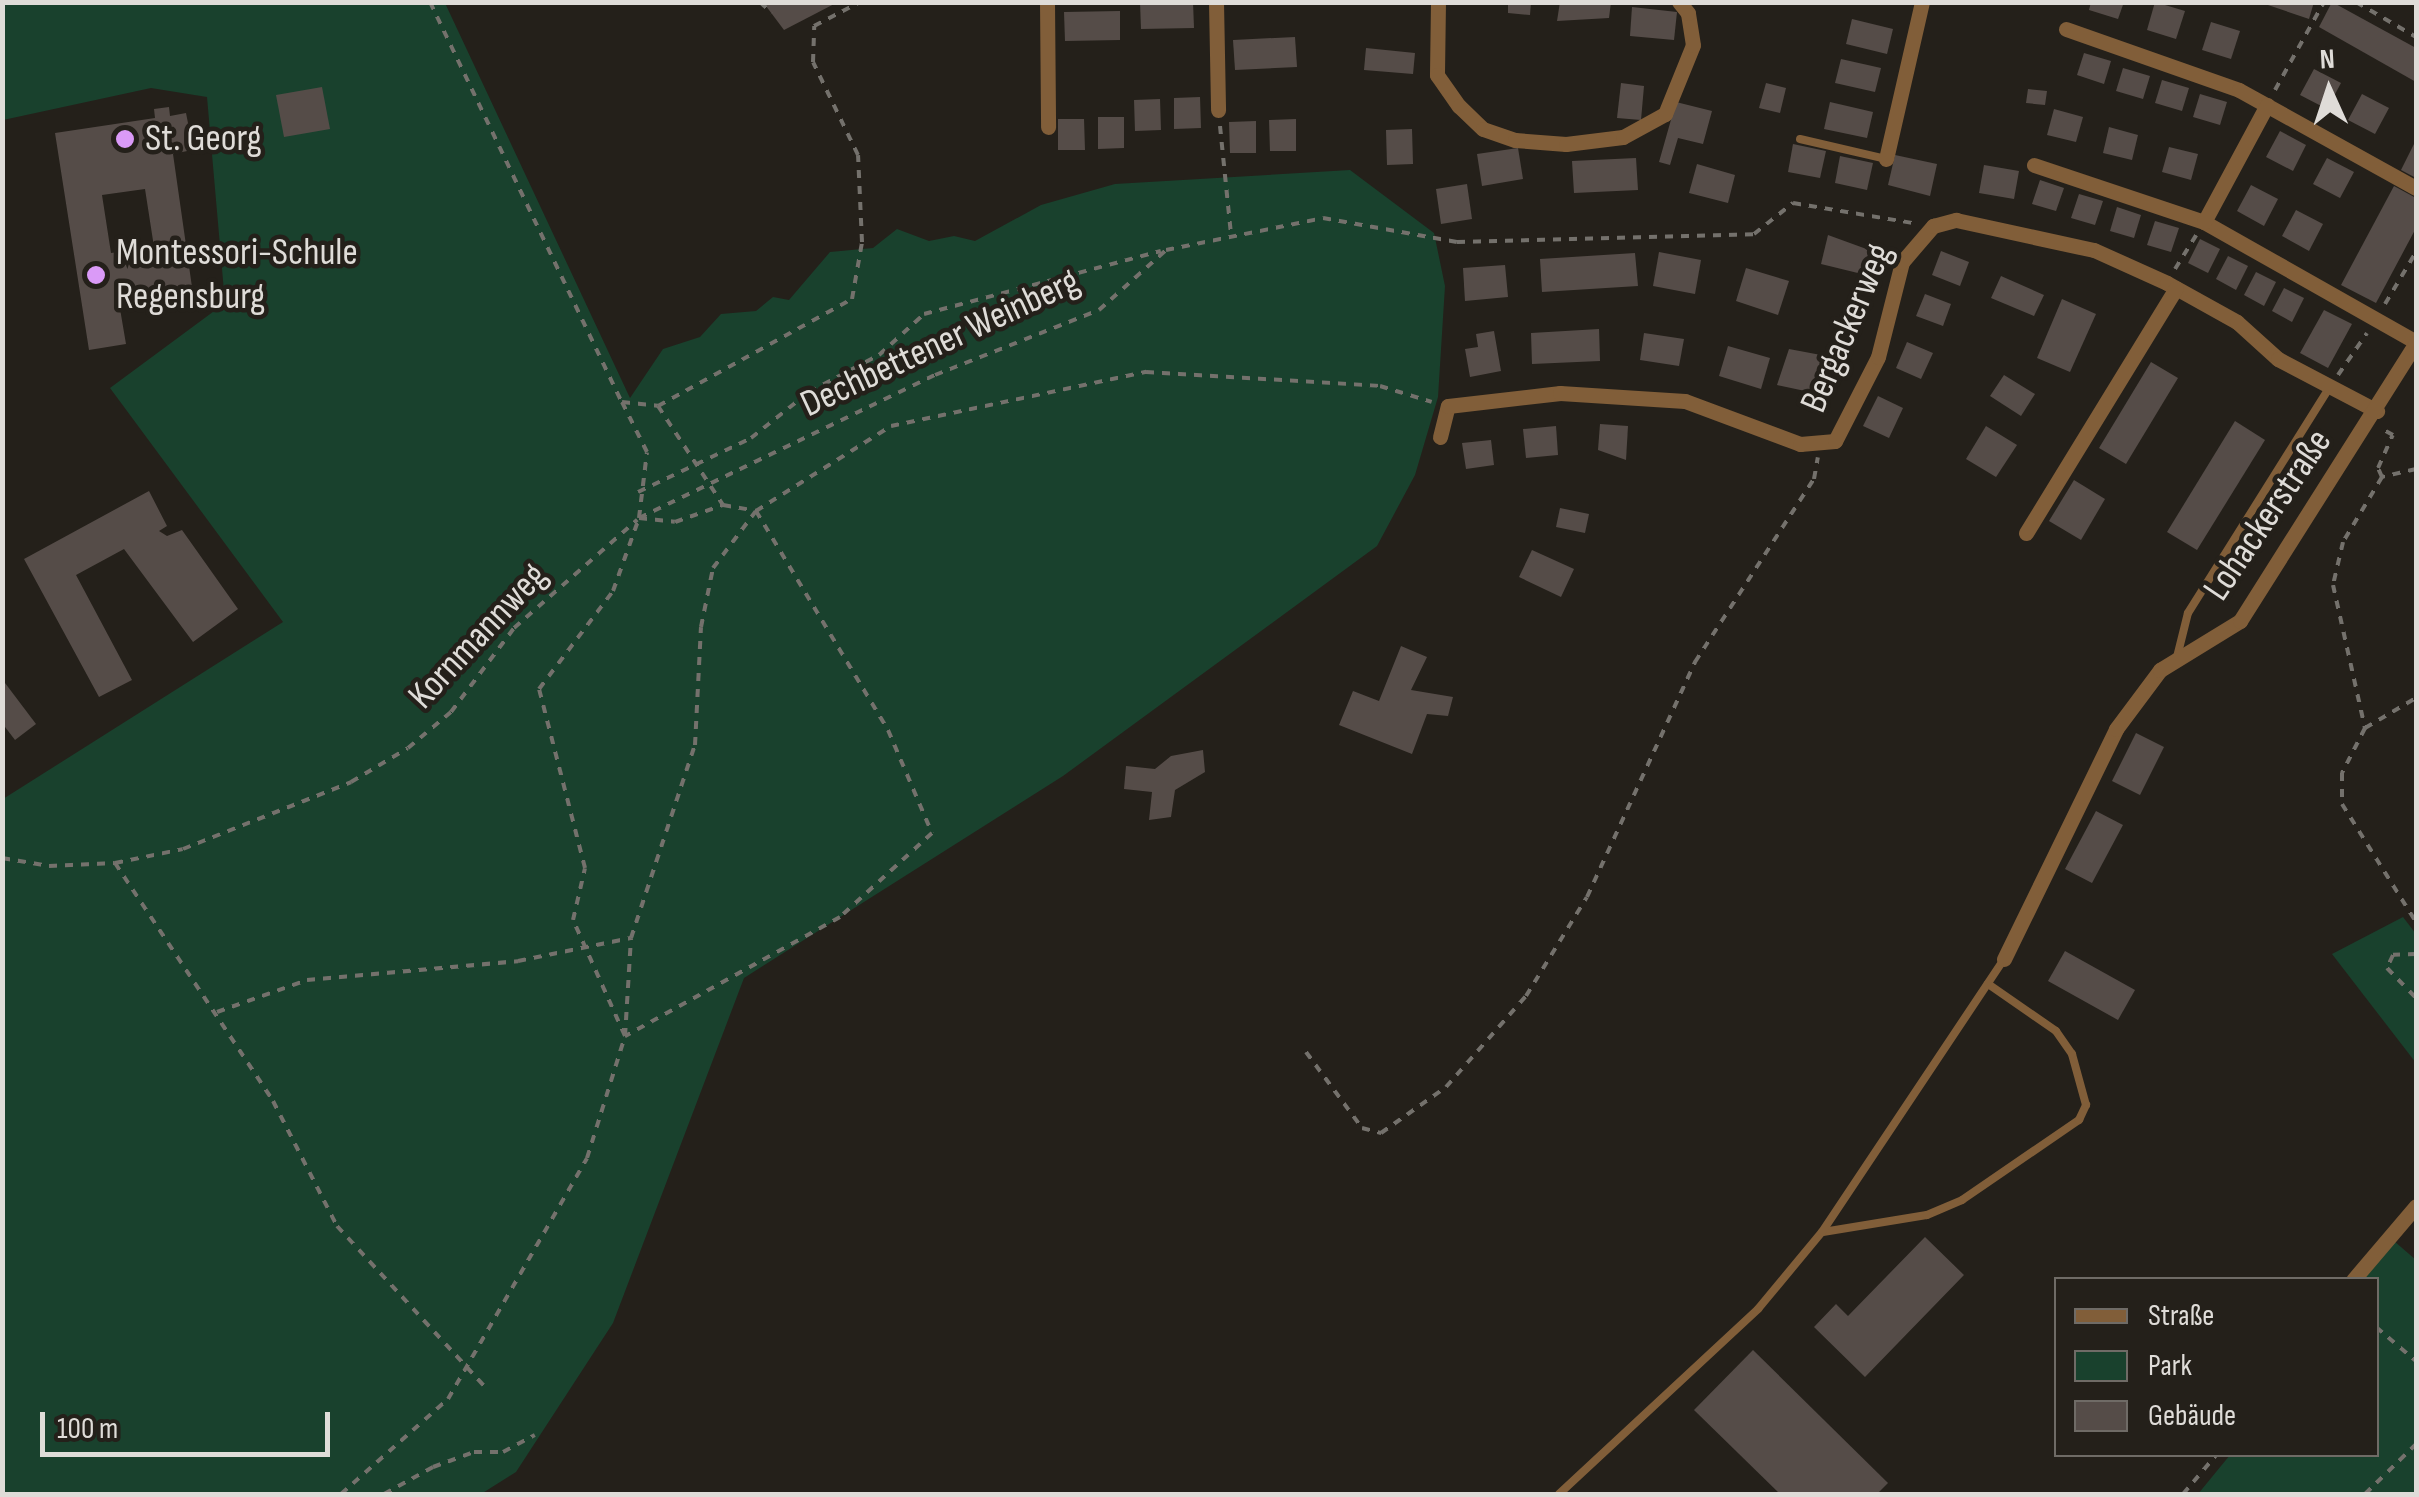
<!DOCTYPE html>
<html>
<head>
<meta charset="utf-8">
<style>
	body { margin:0 }
	#map { position:relative; width:2419px; height:1497px; overflow:hidden; background:#24201a; font-family:"Sofia Sans Condensed",sans-serif }
	div>[style] { position:absolute }
	[style*='--x'] { left:calc(var(--x)*1px); top:calc(var(--y)*1px); width:calc(var(--w)*1px); rotate:calc(var(--a)*1deg) }
	.green>* { inset:0; background:#19412d }
	.building>* { inset:0; background:#554c48 }
	.path>* { height:4px; margin-top:-2px; transform-origin:0; background:repeating-linear-gradient(90deg,#74716c 0 8px,transparent 0 16px) }
	.service>* { height:8px; margin:-4px; padding:0 4px; transform-origin:4px; border-radius:4px; background:#815e39 }
	.minor>* { height:15px; margin:-7.5px; padding:0 7.5px; transform-origin:7.5px; border-radius:7.5px; background:#815e39 }
	.dots>* { width:28px; height:28px; translate:-50% -50%; box-sizing:border-box; border:5px solid #24201a; border-radius:50% }
	span { translate:-50% -50%; white-space:nowrap; text-align:center; line-height:1.15; -webkit-text-stroke:9px #24201a; paint-order:stroke }
	.poi-label { font-size:38px; color:#dfdcd8 }
	.left { translate:0 -50%; text-align:left }
	.street-label { font-size:38px; color:#dfdcd8 }
	.frame { position:absolute; inset:0; border:5px solid #dfdcd8; pointer-events:none }
	.legend { position:absolute; left:2054px; top:1277px; width:325px; height:180px; box-sizing:border-box; background:#24201a; border:2px solid #6f6b66; margin:0; padding:12px 18px; list-style:none; font-size:30px; color:#dfdcd8 }
	.legend li { display:flex; align-items:center; gap:20px; height:50px }
	.legend b { width:50px; border:2px solid #6f6b66 }
	.north { position:absolute; left:2279px; top:40px; width:100px; height:100px; -webkit-text-stroke:8px #24201a; paint-order:stroke; rotate:357deg; font-size:28px; font-weight:700; line-height:40px; text-align:center; color:#dfdcd8 }
	.north::after { content:''; display:block; margin:auto; width:35px; height:45px; background:#dfdcd8; clip-path:polygon(50% 0,100% 100%,50% 72%,0 100%) }
	.scale { position:absolute; left:40px; top:1412px; width:290px; height:45px; box-sizing:border-box; border:5px solid #dfdcd8; border-top:0; padding-left:12px; font-size:30px; line-height:35px; white-space:nowrap; color:#dfdcd8; -webkit-text-stroke:8px #24201a; paint-order:stroke }
</style>
</head>
<body>
<div id="map">
	<div class="green">
		<i style="clip-path:polygon(3px 3px,445px 3px,630px 398px,663px 349px,700px 337px,721px 314px,756px 311px,773px 297px,789px 300px,830px 252px,873px 248px,897px 229px,929px 241px,954px 236px,975px 241px,1041px 205px,1115px 184px,1350px 170px,1434px 233px,1445px 286px,1438px 397px,1415px 475px,1377px 546px,1063px 776px,744px 978px,613px 1323px,516px 1472px,481px 1494px,3px 1494px,3px 799px,283px 622px,110px 388px,225px 303px,207px 97px,151px 88px,3px 120px)"></i>
		<i style="clip-path:polygon(2403px 917px,2416px 934px,2416px 1063px,2332px 954px)"></i>
		<i style="clip-path:polygon(2394px 1241px,2416px 1260px,2416px 1494px,2198px 1494px,2230px 1455px,2376px 1454px,2376px 1280px,2362px 1279px)"></i>
	</div>
	<div class="building">
		<i style="clip-path:polygon(763px 2px,838px 2px,784px 30px)"></i>
		<i style="clip-path:polygon(1140px 2px,1193px 2px,1194px 28px,1141px 29px)"></i>
		<i style="clip-path:polygon(1508px 2px,1531px 2px,1530px 15px,1508px 13px)"></i>
		<i style="clip-path:polygon(1560px 2px,1611px 2px,1609px 18px,1557px 21px)"></i>
		<i style="clip-path:polygon(2091px 2px,2124px 2px,2118px 19px,2089px 10px)"></i>
		<i style="clip-path:polygon(2155px 2px,2185px 11px,2176px 39px,2147px 30px)"></i>
		<i style="clip-path:polygon(2259px 2px,2314px 2px,2309px 19px)"></i>
		<i style="clip-path:polygon(2332px 2px,2416px 48px,2416px 82px,2319px 27px)"></i>
		<i style="clip-path:polygon(1632px 7px,1677px 12px,1674px 40px,1630px 36px)"></i>
		<i style="clip-path:polygon(1120px 11px,1120px 40px,1065px 41px,1064px 12px)"></i>
		<i style="clip-path:polygon(1852px 19px,1893px 29px,1887px 54px,1846px 44px)"></i>
		<i style="clip-path:polygon(2211px 22px,2240px 31px,2231px 59px,2202px 50px)"></i>
		<i style="clip-path:polygon(1295px 37px,1297px 67px,1235px 70px,1233px 40px)"></i>
		<i style="clip-path:polygon(1366px 48px,1415px 53px,1413px 74px,1364px 70px)"></i>
		<i style="clip-path:polygon(2084px 53px,2111px 61px,2104px 84px,2077px 75px)"></i>
		<i style="clip-path:polygon(1841px 59px,1881px 68px,1875px 92px,1835px 83px)"></i>
		<i style="clip-path:polygon(2123px 68px,2150px 76px,2143px 99px,2116px 91px)"></i>
		<i style="clip-path:polygon(2314px 69px,2341px 83px,2327px 109px,2300px 95px)"></i>
		<i style="clip-path:polygon(2162px 80px,2189px 88px,2182px 111px,2155px 103px)"></i>
		<i style="clip-path:polygon(1621px 83px,1644px 86px,1641px 120px,1617px 118px)"></i>
		<i style="clip-path:polygon(1766px 83px,1786px 88px,1780px 113px,1759px 108px)"></i>
		<i style="clip-path:polygon(322px 87px,330px 129px,284px 137px,276px 95px)"></i>
		<i style="clip-path:polygon(2028px 89px,2047px 91px,2045px 105px,2026px 103px)"></i>
		<i style="clip-path:polygon(2200px 94px,2227px 102px,2220px 125px,2193px 117px)"></i>
		<i style="clip-path:polygon(2362px 94px,2389px 108px,2375px 134px,2348px 120px)"></i>
		<i style="clip-path:polygon(1200px 97px,1201px 128px,1174px 129px,1174px 98px)"></i>
		<i style="clip-path:polygon(1160px 99px,1161px 130px,1135px 131px,1134px 100px)"></i>
		<i style="clip-path:polygon(1676px 102px,1712px 111px,1703px 144px,1678px 138px,1670px 165px,1659px 162px)"></i>
		<i style="clip-path:polygon(1830px 102px,1873px 112px,1867px 138px,1824px 129px)"></i>
		<i style="clip-path:polygon(evenodd,169px 107px,170px 116px,186px 113px,188px 123px,198px 127px,192px 150px,173px 154px,192px 287px,118px 297px,126px 344px,89px 350px,55px 133px,155px 118px,154px 109px,169px 107px,145px 189px,154px 247px,111px 253px,102px 195px,145px 189px)"></i>
		<i style="clip-path:polygon(2054px 109px,2083px 117px,2076px 142px,2047px 135px)"></i>
		<i style="clip-path:polygon(1098px 117px,1124px 117px,1124px 148px,1098px 149px)"></i>
		<i style="clip-path:polygon(1058px 119px,1084px 119px,1085px 150px,1058px 150px)"></i>
		<i style="clip-path:polygon(1296px 119px,1296px 151px,1270px 151px,1269px 120px)"></i>
		<i style="clip-path:polygon(1256px 121px,1256px 153px,1230px 153px,1229px 122px)"></i>
		<i style="clip-path:polygon(2109px 127px,2138px 135px,2132px 160px,2103px 153px)"></i>
		<i style="clip-path:polygon(1412px 129px,1413px 164px,1387px 165px,1386px 130px)"></i>
		<i style="clip-path:polygon(2280px 131px,2306px 145px,2293px 171px,2266px 157px)"></i>
		<i style="clip-path:polygon(2416px 140px,2416px 178px,2401px 170px)"></i>
		<i style="clip-path:polygon(1793px 144px,1826px 151px,1820px 178px,1788px 172px)"></i>
		<i style="clip-path:polygon(2169px 147px,2198px 154px,2191px 180px,2162px 172px)"></i>
		<i style="clip-path:polygon(1518px 148px,1523px 179px,1482px 186px,1477px 154px)"></i>
		<i style="clip-path:polygon(1895px 155px,1937px 164px,1930px 196px,1888px 185px)"></i>
		<i style="clip-path:polygon(1840px 156px,1873px 163px,1867px 190px,1835px 183px)"></i>
		<i style="clip-path:polygon(1636px 158px,1638px 190px,1574px 193px,1572px 161px)"></i>
		<i style="clip-path:polygon(2327px 158px,2354px 172px,2340px 198px,2313px 184px)"></i>
		<i style="clip-path:polygon(1697px 164px,1735px 175px,1728px 203px,1689px 193px)"></i>
		<i style="clip-path:polygon(1984px 165px,2019px 171px,2014px 199px,1979px 193px)"></i>
		<i style="clip-path:polygon(2040px 180px,2064px 188px,2056px 211px,2032px 204px)"></i>
		<i style="clip-path:polygon(1467px 184px,1472px 219px,1441px 224px,1436px 189px)"></i>
		<i style="clip-path:polygon(2251px 185px,2278px 199px,2264px 226px,2237px 211px)"></i>
		<i style="clip-path:polygon(2394px 186px,2416px 198px,2416px 228px,2376px 303px,2341px 285px)"></i>
		<i style="clip-path:polygon(2079px 194px,2103px 201px,2095px 225px,2071px 218px)"></i>
		<i style="clip-path:polygon(2117px 207px,2141px 215px,2134px 238px,2110px 231px)"></i>
		<i style="clip-path:polygon(2296px 210px,2323px 224px,2309px 251px,2282px 236px)"></i>
		<i style="clip-path:polygon(2155px 221px,2179px 228px,2171px 252px,2147px 245px)"></i>
		<i style="clip-path:polygon(1828px 235px,1872px 251px,1866px 275px,1821px 264px)"></i>
		<i style="clip-path:polygon(2200px 239px,2220px 249px,2208px 273px,2188px 263px)"></i>
		<i style="clip-path:polygon(1941px 251px,1969px 262px,1960px 286px,1932px 275px)"></i>
		<i style="clip-path:polygon(1659px 252px,1701px 260px,1695px 294px,1653px 286px)"></i>
		<i style="clip-path:polygon(1635px 253px,1638px 286px,1542px 292px,1540px 259px)"></i>
		<i style="clip-path:polygon(2228px 256px,2248px 266px,2236px 290px,2216px 279px)"></i>
		<i style="clip-path:polygon(1505px 265px,1508px 297px,1465px 301px,1463px 268px)"></i>
		<i style="clip-path:polygon(1746px 268px,1789px 281px,1778px 315px,1736px 301px)"></i>
		<i style="clip-path:polygon(2256px 272px,2276px 282px,2264px 306px,2244px 295px)"></i>
		<i style="clip-path:polygon(2001px 276px,2044px 295px,2034px 316px,1991px 298px)"></i>
		<i style="clip-path:polygon(2284px 288px,2304px 298px,2292px 322px,2272px 311px)"></i>
		<i style="clip-path:polygon(1925px 294px,1951px 304px,1943px 326px,1916px 316px)"></i>
		<i style="clip-path:polygon(2062px 299px,2096px 314px,2070px 372px,2037px 358px)"></i>
		<i style="clip-path:polygon(2324px 310px,2352px 324px,2328px 368px,2300px 353px)"></i>
		<i style="clip-path:polygon(1599px 329px,1600px 361px,1532px 364px,1531px 333px)"></i>
		<i style="clip-path:polygon(1494px 331px,1501px 371px,1470px 377px,1465px 349px,1478px 347px,1476px 334px)"></i>
		<i style="clip-path:polygon(1644px 333px,1684px 339px,1679px 366px,1640px 360px)"></i>
		<i style="clip-path:polygon(1907px 342px,1933px 353px,1921px 379px,1896px 368px)"></i>
		<i style="clip-path:polygon(1728px 346px,1770px 358px,1761px 389px,1719px 376px)"></i>
		<i style="clip-path:polygon(1789px 349px,1837px 358px,1824px 395px,1777px 385px)"></i>
		<i style="clip-path:polygon(2151px 362px,2178px 378px,2126px 464px,2099px 448px)"></i>
		<i style="clip-path:polygon(2004px 375px,2035px 394px,2021px 416px,1990px 396px)"></i>
		<i style="clip-path:polygon(1878px 396px,1903px 408px,1889px 438px,1863px 426px)"></i>
		<i style="clip-path:polygon(2235px 421px,2265px 440px,2197px 550px,2167px 532px)"></i>
		<i style="clip-path:polygon(1600px 424px,1628px 426px,1626px 460px,1598px 450px)"></i>
		<i style="clip-path:polygon(1556px 426px,1558px 455px,1526px 458px,1523px 429px)"></i>
		<i style="clip-path:polygon(1986px 426px,2017px 445px,1996px 477px,1966px 459px)"></i>
		<i style="clip-path:polygon(1491px 440px,1494px 465px,1466px 469px,1462px 443px)"></i>
		<i style="clip-path:polygon(2074px 480px,2105px 499px,2081px 540px,2049px 521px)"></i>
		<i style="clip-path:polygon(149px 491px,167px 526px,159px 531px,167px 536px,182px 530px,238px 609px,193px 642px,124px 549px,76px 575px,132px 680px,99px 697px,24px 559px)"></i>
		<i style="clip-path:polygon(1560px 508px,1589px 514px,1585px 533px,1556px 527px)"></i>
		<i style="clip-path:polygon(1532px 550px,1574px 569px,1561px 597px,1519px 577px)"></i>
		<i style="clip-path:polygon(1401px 646px,1427px 657px,1411px 690px,1453px 697px,1448px 716px,1427px 714px,1412px 754px,1339px 725px,1353px 691px,1379px 701px)"></i>
		<i style="clip-path:polygon(2px 679px,36px 724px,15px 740px,2px 723px)"></i>
		<i style="clip-path:polygon(2136px 733px,2164px 747px,2140px 795px,2112px 781px)"></i>
		<i style="clip-path:polygon(1203px 750px,1205px 772px,1175px 790px,1171px 817px,1149px 820px,1152px 792px,1124px 789px,1126px 766px,1155px 769px,1171px 756px)"></i>
		<i style="clip-path:polygon(2096px 811px,2123px 825px,2092px 883px,2065px 869px)"></i>
		<i style="clip-path:polygon(2065px 951px,2135px 990px,2118px 1020px,2048px 981px)"></i>
		<i style="clip-path:polygon(1925px 1237px,1964px 1275px,1865px 1377px,1814px 1327px,1836px 1304px,1848px 1316px)"></i>
		<i style="clip-path:polygon(1753px 1350px,1888px 1483px,1877px 1494px,1780px 1494px,1694px 1410px)"></i>
	</div>
	<div class="path">
		<i style="--x:430;--y:2;--w:444;--a:64.4"></i>
		<i style="--x:760;--y:2;--w:16;--a:43"></i>
		<i style="--x:2356;--y:2;--w:69;--a:30.3"></i>
		<i style="--x:2275;--y:90;--w:101;--a:-60.9"></i>
		<i style="--x:1220;--y:126;--w:110;--a:84.2"></i>
		<i style="--x:2175;--y:269;--w:40;--a:-58"></i>
		<i style="--x:2385;--y:304;--w:61;--a:-59.2"></i>
		<i style="--x:2338;--y:375;--w:51;--a:-55.4"></i>
		<i style="--x:658;--y:406;--w:222;--a:-28.9"></i>
		<i style="--x:852;--y:299;--w:58;--a:-80"></i>
		<i style="--x:862;--y:242;--w:87;--a:-92.6"></i>
		<i style="--x:858;--y:155;--w:103;--a:-115.8"></i>
		<i style="--x:813;--y:62;--w:36;--a:-88"></i>
		<i style="--x:814;--y:26;--w:52;--a:-27.6"></i>
		<i style="--x:658;--y:406;--w:118;--a:56.7"></i>
		<i style="--x:2416;--y:469;--w:35;--a:167"></i>
		<i style="--x:2382;--y:477;--w:76;--a:121"></i>
		<i style="--x:2343;--y:542;--w:44;--a:103.1"></i>
		<i style="--x:2333;--y:585;--w:147;--a:77.4"></i>
		<i style="--x:2365;--y:728;--w:51;--a:117.1"></i>
		<i style="--x:2342;--y:773;--w:31;--a:90"></i>
		<i style="--x:2342;--y:804;--w:139;--a:57.9"></i>
		<i style="--x:2382;--y:477;--w:10;--a:-114"></i>
		<i style="--x:2378;--y:468;--w:36;--a:-66"></i>
		<i style="--x:2393;--y:435;--w:13;--a:-151"></i>
		<i style="--x:638;--y:492;--w:125;--a:-25.5"></i>
		<i style="--x:751;--y:438;--w:74;--a:-38.4"></i>
		<i style="--x:809;--y:392;--w:79;--a:-27.9"></i>
		<i style="--x:879;--y:355;--w:61;--a:-42.3"></i>
		<i style="--x:924;--y:314;--w:245;--a:-14.9"></i>
		<i style="--x:639;--y:518;--w:36;--a:6"></i>
		<i style="--x:675;--y:522;--w:51;--a:-19.5"></i>
		<i style="--x:723;--y:505;--w:34;--a:10"></i>
		<i style="--x:756;--y:511;--w:256;--a:58.9"></i>
		<i style="--x:888;--y:730;--w:112;--a:66.9"></i>
		<i style="--x:932;--y:833;--w:125;--a:137.6"></i>
		<i style="--x:840;--y:917;--w:246;--a:151"></i>
		<i style="--x:625;--y:1036;--w:127;--a:-114.1"></i>
		<i style="--x:573;--y:920;--w:53;--a:-77"></i>
		<i style="--x:585;--y:868;--w:185;--a:-104.4"></i>
		<i style="--x:539;--y:689;--w:123;--a:-52.9"></i>
		<i style="--x:613;--y:591;--w:77;--a:-70.4"></i>
		<i style="--x:639;--y:518;--w:329;--a:-25.8"></i>
		<i style="--x:935;--y:375;--w:176;--a:-21.6"></i>
		<i style="--x:1099;--y:310;--w:90;--a:-41.8"></i>
		<i style="--x:1166;--y:250;--w:160;--a:-11.5"></i>
		<i style="--x:1323;--y:218;--w:136;--a:10.2"></i>
		<i style="--x:1457;--y:242;--w:297;--a:-1.5"></i>
		<i style="--x:1754;--y:234;--w:50;--a:-38.5"></i>
		<i style="--x:1793;--y:203;--w:122;--a:9.5"></i>
		<i style="--x:639;--y:518;--w:66;--a:-83.1"></i>
		<i style="--x:647;--y:452;--w:56;--a:-116.6"></i>
		<i style="--x:622;--y:402;--w:36;--a:6"></i>
		<i style="--x:2365;--y:728;--w:59;--a:-30.5"></i>
		<i style="--x:2;--y:858;--w:48;--a:9.7"></i>
		<i style="--x:49;--y:866;--w:66;--a:-2.6"></i>
		<i style="--x:115;--y:863;--w:69;--a:-11.6"></i>
		<i style="--x:183;--y:849;--w:181;--a:-21.7"></i>
		<i style="--x:351;--y:782;--w:66;--a:-30.8"></i>
		<i style="--x:408;--y:748;--w:56;--a:-39.9"></i>
		<i style="--x:451;--y:712;--w:105;--a:-53.1"></i>
		<i style="--x:514;--y:628;--w:164;--a:-41.3"></i>
		<i style="--x:115;--y:863;--w:286;--a:56.4"></i>
		<i style="--x:273;--y:1101;--w:140;--a:62.9"></i>
		<i style="--x:337;--y:1226;--w:222;--a:47.4"></i>
		<i style="--x:2416;--y:954;--w:23;--a:178"></i>
		<i style="--x:2393;--y:955;--w:14;--a:115"></i>
		<i style="--x:2387;--y:968;--w:42;--a:46"></i>
		<i style="--x:217;--y:1012;--w:96;--a:-19.6"></i>
		<i style="--x:307;--y:980;--w:212;--a:-5.1"></i>
		<i style="--x:518;--y:961;--w:115;--a:-11.5"></i>
		<i style="--x:1306;--y:1052;--w:94;--a:53.6"></i>
		<i style="--x:1362;--y:1128;--w:20;--a:15"></i>
		<i style="--x:1381;--y:1133;--w:80;--a:-35.3"></i>
		<i style="--x:1446;--y:1087;--w:121;--a:-48.7"></i>
		<i style="--x:1526;--y:996;--w:116;--a:-58.4"></i>
		<i style="--x:1587;--y:897;--w:259;--a:-65.3"></i>
		<i style="--x:1695;--y:662;--w:218;--a:-57"></i>
		<i style="--x:1814;--y:479;--w:22;--a:-80"></i>
		<i style="--x:2376;--y:1327;--w:52;--a:40.4"></i>
		<i style="--x:341;--y:1494;--w:143;--a:-41.6"></i>
		<i style="--x:448;--y:1399;--w:278;--a:-60"></i>
		<i style="--x:587;--y:1158;--w:128;--a:-72.7"></i>
		<i style="--x:625;--y:1036;--w:98;--a:-86.5"></i>
		<i style="--x:631;--y:938;--w:203;--a:-71.7"></i>
		<i style="--x:695;--y:745;--w:118;--a:-87.1"></i>
		<i style="--x:701;--y:627;--w:60;--a:-78.5"></i>
		<i style="--x:713;--y:568;--w:71;--a:-53"></i>
		<i style="--x:756;--y:511;--w:160;--a:-32.2"></i>
		<i style="--x:891;--y:426;--w:261;--a:-12"></i>
		<i style="--x:1146;--y:372;--w:234;--a:3.4"></i>
		<i style="--x:1380;--y:386;--w:54;--a:17.1"></i>
		<i style="--x:384;--y:1494;--w:56;--a:-28.9"></i>
		<i style="--x:433;--y:1467;--w:44;--a:-20.1"></i>
		<i style="--x:474;--y:1452;--w:29;--a:0"></i>
		<i style="--x:503;--y:1452;--w:36;--a:-28"></i>
		<i style="--x:2183;--y:1494;--w:52;--a:-49.6"></i>
		<i style="--x:2365;--y:1494;--w:71;--a:-44.4"></i>
	</div>
	<div class="service">
		<i style="--x:1800;--y:139;--w:88;--a:13.1"></i>
		<i style="--x:2177;--y:657;--w:45;--a:-76"></i>
		<i style="--x:2188;--y:613;--w:266;--a:-57.9"></i>
		<i style="--x:1823;--y:1232;--w:105;--a:-9.3"></i>
		<i style="--x:1927;--y:1215;--w:38;--a:-23"></i>
		<i style="--x:1962;--y:1200;--w:142;--a:-34.4"></i>
		<i style="--x:2079;--y:1120;--w:17;--a:-65"></i>
		<i style="--x:2086;--y:1105;--w:53;--a:-105.4"></i>
		<i style="--x:2072;--y:1054;--w:28;--a:-125"></i>
		<i style="--x:2056;--y:1031;--w:83;--a:-145.3"></i>
		<i style="--x:1559;--y:1494;--w:272;--a:-42.9"></i>
		<i style="--x:1758;--y:1309;--w:100;--a:-50.3"></i>
		<i style="--x:1822;--y:1232;--w:328;--a:-56.3"></i>
	</div>
	<div class="minor">
		<i style="--x:1047;--y:2;--w:125;--a:89.5"></i>
		<i style="--x:1216;--y:2;--w:108;--a:88.9"></i>
		<i style="--x:1438;--y:2;--w:73;--a:90.8"></i>
		<i style="--x:1437;--y:75;--w:38;--a:55"></i>
		<i style="--x:1459;--y:106;--w:33;--a:44"></i>
		<i style="--x:1483;--y:129;--w:34;--a:19"></i>
		<i style="--x:1515;--y:140;--w:51;--a:4.5"></i>
		<i style="--x:1566;--y:144;--w:57;--a:-7"></i>
		<i style="--x:1623;--y:137;--w:48;--a:-28.7"></i>
		<i style="--x:1665;--y:114;--w:74;--a:-67.9"></i>
		<i style="--x:1693;--y:45;--w:32;--a:-99"></i>
		<i style="--x:1688;--y:13;--w:14;--a:-129"></i>
		<i style="--x:2066;--y:29;--w:183;--a:19.4"></i>
		<i style="--x:2239;--y:90;--w:202;--a:29"></i>
		<i style="--x:1886;--y:159;--w:161;--a:-77.1"></i>
		<i style="--x:2034;--y:165;--w:179;--a:18.5"></i>
		<i style="--x:2204;--y:222;--w:244;--a:29.5"></i>
		<i style="--x:2204;--y:222;--w:133;--a:-61.7"></i>
		<i style="--x:1440;--y:437;--w:32;--a:-76"></i>
		<i style="--x:1448;--y:406;--w:113;--a:-6.6"></i>
		<i style="--x:1560;--y:393;--w:125;--a:3.7"></i>
		<i style="--x:1685;--y:401;--w:123;--a:20.5"></i>
		<i style="--x:1800;--y:444;--w:35;--a:-5"></i>
		<i style="--x:1835;--y:441;--w:94;--a:-62.9"></i>
		<i style="--x:1878;--y:357;--w:98;--a:-75.8"></i>
		<i style="--x:1902;--y:262;--w:48;--a:-49.3"></i>
		<i style="--x:1933;--y:226;--w:24;--a:-15"></i>
		<i style="--x:1956;--y:220;--w:141;--a:12.3"></i>
		<i style="--x:2094;--y:250;--w:80;--a:24.3"></i>
		<i style="--x:2167;--y:283;--w:80;--a:29.1"></i>
		<i style="--x:2237;--y:322;--w:55;--a:42.1"></i>
		<i style="--x:2278;--y:359;--w:112;--a:27.7"></i>
		<i style="--x:2026;--y:533;--w:287;--a:-58.5"></i>
		<i style="--x:2004;--y:959;--w:256;--a:-64"></i>
		<i style="--x:2116;--y:729;--w:74;--a:-53.3"></i>
		<i style="--x:2160;--y:670;--w:94;--a:-31.5"></i>
		<i style="--x:2240;--y:621;--w:329;--a:-57.7"></i>
		<i style="--x:2353;--y:1280;--w:97;--a:-49.6"></i>
	</div>
	<div class="dots">
		<i style="left:125px;top:139px;background:#da9af7"></i>
		<i style="left:96px;top:275px;background:#da9af7"></i>
	</div>
	<div class="poi-label">
		<span class="left" style="left:145px;top:139px">St. Georg</span>
		<span class="left" style="left:116px;top:275px">Montessori-Schule<br>Regensburg</span>
	</div>
	<div class="street-label">
		<span style="left:1847px;top:328px;rotate:-67deg">Bergackerweg</span>
		<span style="left:940px;top:343px;rotate:-25deg">Dechbettener Weinberg</span>
		<span style="left:2268px;top:515px;rotate:-56deg">Lohackerstraße</span>
		<span style="left:478px;top:636px;rotate:-47deg">Kornmannweg</span>
	</div>
	<div class="frame"></div>
	<ul class="legend">
	<li><b style="height:12px;background:#815e39"></b>Straße</li>
	<li><b style="height:28px;background:#19412d"></b>Park</li>
	<li><b style="height:28px;background:#554c48"></b>Gebäude</li>
	</ul>
	<div class="north">N</div>
	<div class="scale">100 m</div>
</div>
</body>
</html>
